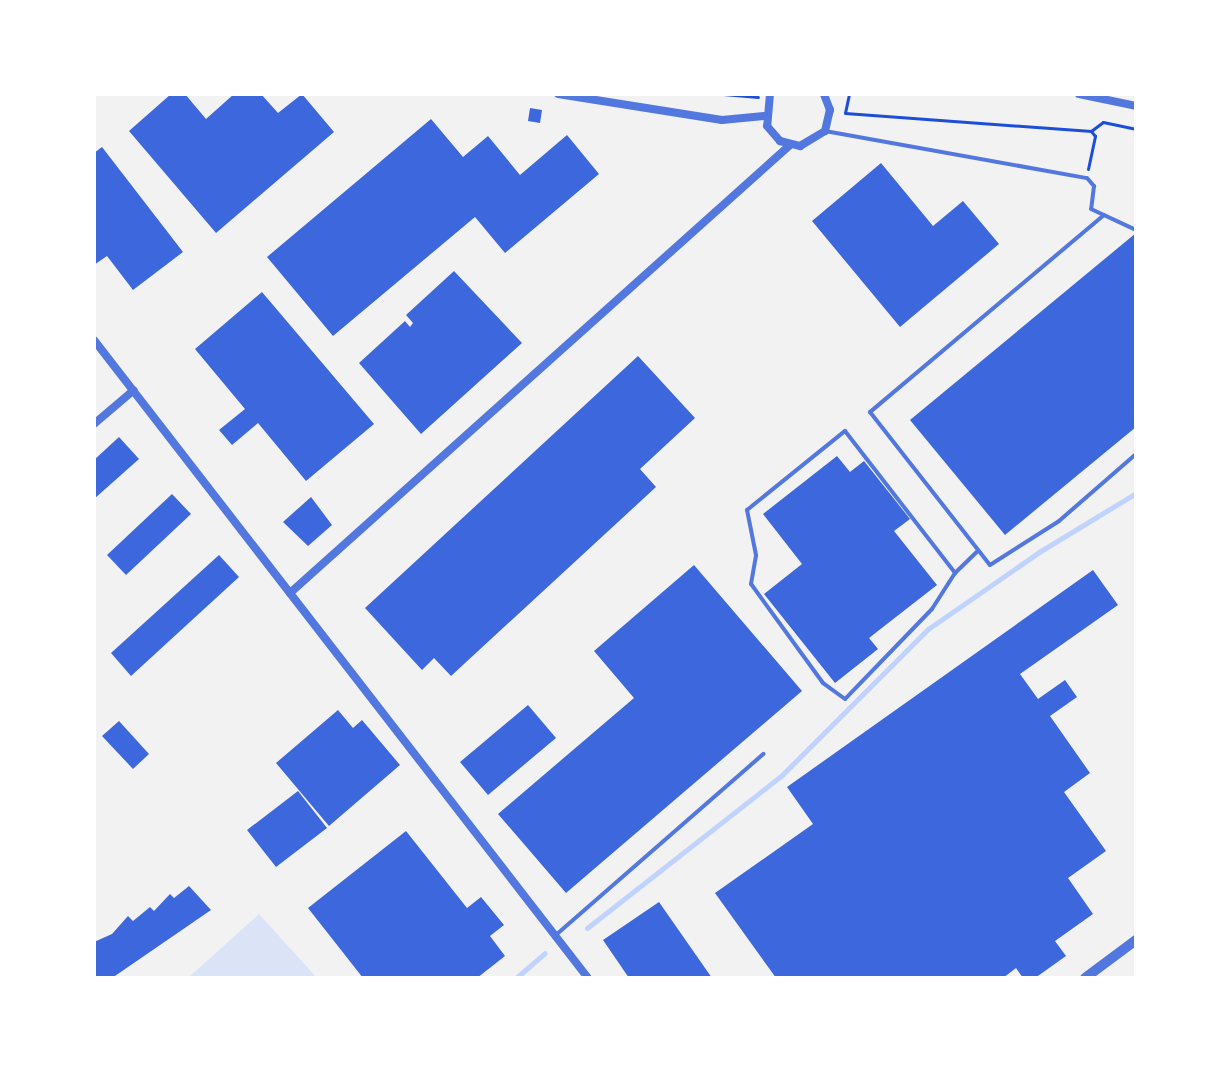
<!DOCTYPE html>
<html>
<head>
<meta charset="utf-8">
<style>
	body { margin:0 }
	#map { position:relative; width:1230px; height:1072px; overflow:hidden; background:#f2f2f2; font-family:Cabin,sans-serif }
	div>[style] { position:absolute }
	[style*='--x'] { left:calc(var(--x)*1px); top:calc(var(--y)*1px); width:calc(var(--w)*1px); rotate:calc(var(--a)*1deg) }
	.green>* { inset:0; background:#dbe4f7 }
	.stream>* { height:5px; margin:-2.5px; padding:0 2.5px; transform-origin:2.5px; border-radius:2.5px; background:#bfd3fe }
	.building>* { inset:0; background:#3d67dc }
	.path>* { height:3px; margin:-1.5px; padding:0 1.5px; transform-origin:1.5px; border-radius:1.5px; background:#1d4ed8 }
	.service>* { height:4px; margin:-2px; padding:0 2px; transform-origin:2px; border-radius:2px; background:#5277de }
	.minor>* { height:8px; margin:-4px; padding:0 4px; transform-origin:4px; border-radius:4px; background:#5277de }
	.tertiary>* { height:10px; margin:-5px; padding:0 5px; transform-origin:5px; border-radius:5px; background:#5277de }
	span { translate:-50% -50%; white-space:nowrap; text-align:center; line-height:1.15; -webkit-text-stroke:6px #fff; paint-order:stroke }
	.frame { position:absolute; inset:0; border:96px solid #fff; pointer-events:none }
</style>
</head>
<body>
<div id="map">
	<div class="green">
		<i style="clip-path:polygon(259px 914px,317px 978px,188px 978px)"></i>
	</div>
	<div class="stream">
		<i style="--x:587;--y:928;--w:248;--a:-38.1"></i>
		<i style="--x:782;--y:775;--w:206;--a:-45"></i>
		<i style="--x:928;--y:629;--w:135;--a:-34.7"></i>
		<i style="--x:1039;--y:552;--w:114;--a:-31.3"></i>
		<i style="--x:516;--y:978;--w:38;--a:-41"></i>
	</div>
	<div class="building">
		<i style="clip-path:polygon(171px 94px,185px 94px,206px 119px,234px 94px,261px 94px,278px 113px,302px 94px,334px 132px,216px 233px,129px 131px)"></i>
		<i style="clip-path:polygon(530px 108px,542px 110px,540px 123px,528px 121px)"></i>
		<i style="clip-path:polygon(431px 119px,463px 157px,488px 136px,520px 175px,567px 135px,599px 174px,505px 253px,475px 217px,333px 336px,267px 257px)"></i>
		<i style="clip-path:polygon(102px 147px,183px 252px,133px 290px,107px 256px,94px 265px,94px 153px)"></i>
		<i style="clip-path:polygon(881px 163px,933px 226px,963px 201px,999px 244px,900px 327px,812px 221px)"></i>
		<i style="clip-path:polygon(1136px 233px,1136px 427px,1005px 535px,910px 420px)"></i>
		<i style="clip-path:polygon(454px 271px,522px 343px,421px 434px,359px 363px,405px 321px,410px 327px,413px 323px,406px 315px)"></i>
		<i style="clip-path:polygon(262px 292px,374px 424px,306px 481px,258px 423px,232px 445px,219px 430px,245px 409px,195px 349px)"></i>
		<i style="clip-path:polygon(638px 356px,695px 418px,640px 469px,656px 487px,451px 676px,434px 658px,422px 670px,365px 608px)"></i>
		<i style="clip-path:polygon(119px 437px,139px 459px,94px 499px,94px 460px)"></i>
		<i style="clip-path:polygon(837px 456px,850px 472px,864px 461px,910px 519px,894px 531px,937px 585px,869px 638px,878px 649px,835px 683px,764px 594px,802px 564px,763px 514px)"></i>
		<i style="clip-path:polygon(172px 494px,191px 514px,126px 575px,107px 555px)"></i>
		<i style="clip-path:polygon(311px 497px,332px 525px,308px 546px,283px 522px)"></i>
		<i style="clip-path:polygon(219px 555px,239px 577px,131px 676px,111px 653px)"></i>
		<i style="clip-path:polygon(694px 565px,802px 691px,566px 893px,498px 814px,634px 698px,594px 651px)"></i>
		<i style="clip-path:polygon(1093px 570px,1118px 605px,1020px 674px,1038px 699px,1065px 680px,1077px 697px,1050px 716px,1090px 773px,1064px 792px,1106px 851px,1068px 878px,1093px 914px,1055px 941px,1066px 956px,1035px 978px,1023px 978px,1016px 968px,1003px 978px,776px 978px,715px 893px,813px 824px,787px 787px)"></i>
		<i style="clip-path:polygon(528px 705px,556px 738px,488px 795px,460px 762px)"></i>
		<i style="clip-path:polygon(338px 710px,353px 728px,362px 720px,400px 765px,329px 826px,276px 763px)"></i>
		<i style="clip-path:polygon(119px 721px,149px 754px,133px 769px,102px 736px)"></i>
		<i style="clip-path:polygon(298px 791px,327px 828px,276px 867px,247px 830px)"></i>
		<i style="clip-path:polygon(406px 831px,467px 908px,481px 897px,504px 925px,490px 936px,505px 956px,477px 978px,363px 978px,308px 908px)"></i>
		<i style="clip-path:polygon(189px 886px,211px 910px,112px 978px,94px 978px,94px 942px,112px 934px,128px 916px,133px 921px,150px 907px,154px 911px,170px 894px,174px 898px)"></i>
		<i style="clip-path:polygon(659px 902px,712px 978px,629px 978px,603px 940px)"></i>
	</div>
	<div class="path">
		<i style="--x:723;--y:94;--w:35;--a:5"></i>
		<i style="--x:849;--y:94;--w:19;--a:102"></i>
		<i style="--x:845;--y:113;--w:247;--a:4.2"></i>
		<i style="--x:1091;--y:131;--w:15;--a:-37"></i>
		<i style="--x:1103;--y:122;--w:34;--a:12"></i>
		<i style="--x:1088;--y:169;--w:34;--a:-78"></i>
		<i style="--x:1095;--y:136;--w:6;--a:-129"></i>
	</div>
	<div class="service">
		<i style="--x:825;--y:131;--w:266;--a:10.2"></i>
		<i style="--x:1087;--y:178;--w:11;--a:49"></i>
		<i style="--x:1094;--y:186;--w:23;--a:97"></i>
		<i style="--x:1091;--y:209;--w:50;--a:25"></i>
		<i style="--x:1104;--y:215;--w:306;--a:139.9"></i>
		<i style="--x:870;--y:412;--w:194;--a:51.9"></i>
		<i style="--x:990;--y:565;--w:82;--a:-32.5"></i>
		<i style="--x:1059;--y:521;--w:102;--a:-41"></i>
		<i style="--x:955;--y:573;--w:43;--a:122.6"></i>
		<i style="--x:932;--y:609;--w:125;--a:134"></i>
		<i style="--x:845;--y:699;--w:27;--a:-144"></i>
		<i style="--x:823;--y:683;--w:122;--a:-126"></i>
		<i style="--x:751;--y:584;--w:29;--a:-80"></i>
		<i style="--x:756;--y:555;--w:46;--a:-101.3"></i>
		<i style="--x:747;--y:510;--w:126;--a:-38.9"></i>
		<i style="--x:845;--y:431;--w:180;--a:52.2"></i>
		<i style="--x:955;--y:573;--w:32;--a:-44"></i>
		<i style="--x:557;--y:934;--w:274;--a:-41.1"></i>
	</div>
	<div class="minor">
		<i style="--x:558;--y:94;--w:166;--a:9"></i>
		<i style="--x:722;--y:120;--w:42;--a:-5.4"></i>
		<i style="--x:770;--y:94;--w:32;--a:95"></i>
		<i style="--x:767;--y:126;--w:20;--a:49"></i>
		<i style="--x:780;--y:141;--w:21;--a:14"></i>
		<i style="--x:800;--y:146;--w:29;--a:-31"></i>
		<i style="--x:825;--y:131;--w:22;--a:-77"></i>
		<i style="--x:830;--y:110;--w:17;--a:-111"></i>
		<i style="--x:1079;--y:94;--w:58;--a:11.9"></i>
		<i style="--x:94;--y:340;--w:807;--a:52.25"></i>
		<i style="--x:94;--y:424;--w:52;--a:-40.4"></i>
		<i style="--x:290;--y:593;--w:671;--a:-41.86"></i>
	</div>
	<div class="tertiary">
		<i style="--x:1085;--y:978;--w:64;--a:-36.7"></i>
	</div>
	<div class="frame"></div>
</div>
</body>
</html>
